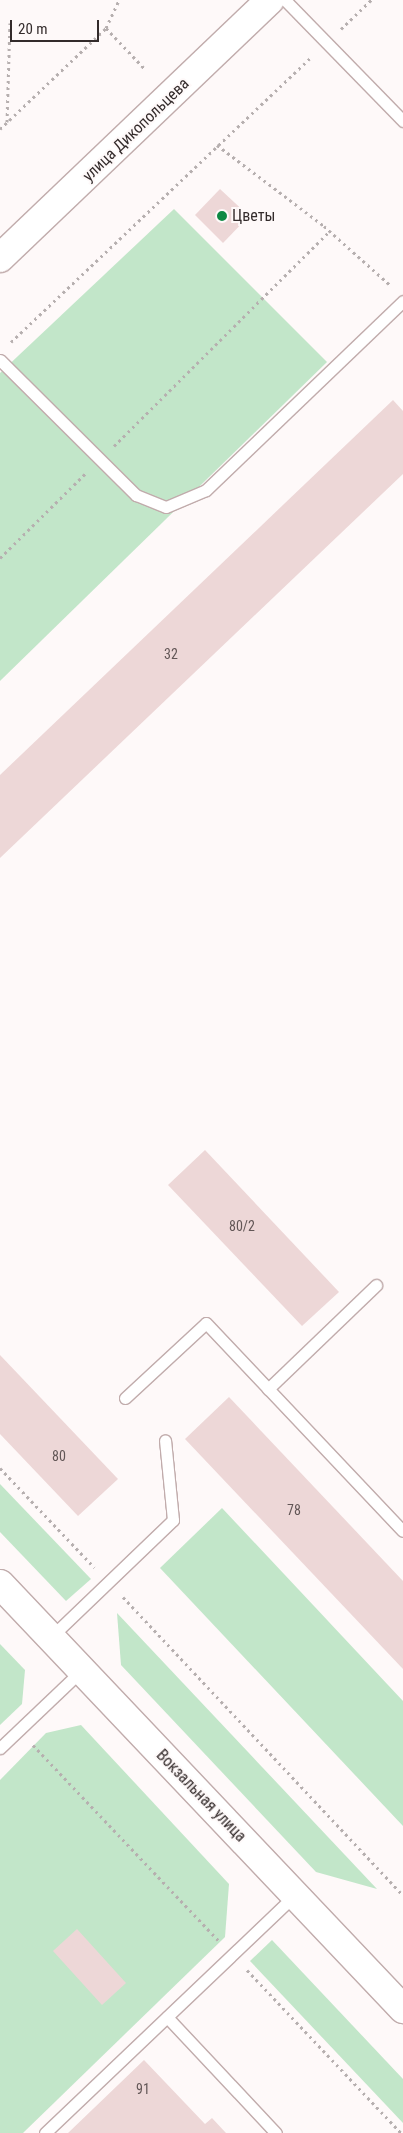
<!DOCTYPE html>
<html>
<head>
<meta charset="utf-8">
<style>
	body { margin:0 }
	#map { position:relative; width:403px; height:2133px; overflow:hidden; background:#fef9f9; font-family:"Roboto Condensed",sans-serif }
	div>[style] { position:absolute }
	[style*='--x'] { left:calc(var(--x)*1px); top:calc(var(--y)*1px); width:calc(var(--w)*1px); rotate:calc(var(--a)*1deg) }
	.green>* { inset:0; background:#c2e6c9 }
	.building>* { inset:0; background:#edd7d7 }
	.path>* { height:3px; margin-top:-1.5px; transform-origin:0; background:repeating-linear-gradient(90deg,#b6afaf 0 2.5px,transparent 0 6.5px) }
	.roads { filter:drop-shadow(1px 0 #c1acac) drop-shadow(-1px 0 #c1acac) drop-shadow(0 1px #c1acac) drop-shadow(0 -1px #c1acac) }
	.lane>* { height:11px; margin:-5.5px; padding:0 5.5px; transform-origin:5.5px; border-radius:5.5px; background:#fff }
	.secondary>* { height:28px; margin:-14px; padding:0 14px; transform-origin:14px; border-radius:14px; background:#fff }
	.dots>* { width:14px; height:14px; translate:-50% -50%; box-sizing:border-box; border:2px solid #fef9f9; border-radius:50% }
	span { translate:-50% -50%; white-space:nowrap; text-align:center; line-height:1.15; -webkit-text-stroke:4px #fef9f9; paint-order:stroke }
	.number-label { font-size:14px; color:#625656 }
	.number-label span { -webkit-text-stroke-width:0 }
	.street-label { font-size:16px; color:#332b2b }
	.poi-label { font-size:16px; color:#332b2b }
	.left { translate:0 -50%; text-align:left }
	.scale { position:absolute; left:10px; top:20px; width:89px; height:22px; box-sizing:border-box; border:2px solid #332b2b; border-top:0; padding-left:6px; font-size:15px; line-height:18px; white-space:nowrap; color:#332b2b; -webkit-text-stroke:4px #fef9f9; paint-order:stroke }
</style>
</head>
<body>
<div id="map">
	<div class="green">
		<i style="clip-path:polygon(174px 209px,327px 362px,0 681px,0 373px)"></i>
		<i style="clip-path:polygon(0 1484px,91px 1579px,66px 1601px,0 1532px)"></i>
		<i style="clip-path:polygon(222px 1508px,403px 1701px,403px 1826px,160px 1568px)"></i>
		<i style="clip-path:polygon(117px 1613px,377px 1889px,316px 1872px,121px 1665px)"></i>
		<i style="clip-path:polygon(0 1644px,25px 1670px,22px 1704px,0 1725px)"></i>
		<i style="clip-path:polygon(81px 1725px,229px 1884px,225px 1937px,23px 2133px,0 2133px,0 1780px,46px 1733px)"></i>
		<i style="clip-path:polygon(272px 1940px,403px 2079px,403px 2123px,250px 1961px)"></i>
	</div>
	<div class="building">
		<i style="clip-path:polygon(220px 189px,249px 216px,223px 243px,195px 215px)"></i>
		<i style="clip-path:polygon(393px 400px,403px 411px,403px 474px,0 858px,0 775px)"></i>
		<i style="clip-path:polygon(205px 1150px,339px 1292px,302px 1326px,168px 1185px)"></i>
		<i style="clip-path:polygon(0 1355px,118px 1479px,78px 1516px,0 1434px)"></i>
		<i style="clip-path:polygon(229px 1397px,403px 1581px,403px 1669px,185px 1439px)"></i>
		<i style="clip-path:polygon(77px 1929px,126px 1983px,102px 2005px,53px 1951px)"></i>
		<i style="clip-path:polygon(144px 2060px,205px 2124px,212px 2118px,226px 2133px,68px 2133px)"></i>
	</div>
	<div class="path">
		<i style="--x:106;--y:28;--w:55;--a:46.5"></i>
		<i style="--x:341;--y:29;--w:42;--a:-44"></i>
		<i style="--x:7;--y:122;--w:99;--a:-88.3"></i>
		<i style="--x:0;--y:129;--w:146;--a:-43.6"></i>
		<i style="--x:106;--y:28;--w:31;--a:-65"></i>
		<i style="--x:217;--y:145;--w:134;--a:37.1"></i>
		<i style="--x:324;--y:226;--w:90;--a:41.8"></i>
		<i style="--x:11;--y:342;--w:414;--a:-43.5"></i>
		<i style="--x:114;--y:446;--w:305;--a:-44.9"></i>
		<i style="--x:0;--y:558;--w:121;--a:-44.7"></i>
		<i style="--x:0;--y:1468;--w:137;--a:46.5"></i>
		<i style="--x:123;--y:1597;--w:409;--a:46.8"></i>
		<i style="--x:33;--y:1745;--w:269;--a:46.5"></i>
		<i style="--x:247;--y:1970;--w:224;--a:46.6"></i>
	</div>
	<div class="roads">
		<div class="lane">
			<i style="--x:285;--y:0;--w:169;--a:45.7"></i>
			<i style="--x:0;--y:360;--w:192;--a:44.8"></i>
			<i style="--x:136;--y:495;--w:32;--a:22"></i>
			<i style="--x:166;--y:507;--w:43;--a:-23"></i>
			<i style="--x:206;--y:490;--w:273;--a:-43.8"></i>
			<i style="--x:268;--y:1389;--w:150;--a:-43.9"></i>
			<i style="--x:125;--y:1398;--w:110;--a:-42.8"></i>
			<i style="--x:206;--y:1323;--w:286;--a:46.6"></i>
			<i style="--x:51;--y:1637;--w:169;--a:-43.8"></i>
			<i style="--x:173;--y:1520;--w:80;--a:-95.7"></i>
			<i style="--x:0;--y:1748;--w:113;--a:-43.6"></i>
			<i style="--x:167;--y:2017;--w:159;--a:46.8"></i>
			<i style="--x:45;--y:2133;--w:345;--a:-43.6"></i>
		</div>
		<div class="secondary">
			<i style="--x:0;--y:258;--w:373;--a:-43.7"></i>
			<i style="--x:0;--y:1584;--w:586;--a:46.52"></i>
		</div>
	</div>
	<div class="dots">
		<i style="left:222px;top:216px;background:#0e8944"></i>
	</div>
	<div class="number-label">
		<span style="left:171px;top:654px">32</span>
		<span style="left:242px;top:1226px">80/2</span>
		<span style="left:59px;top:1456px">80</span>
		<span style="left:294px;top:1510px">78</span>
		<span style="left:143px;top:2089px">91</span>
	</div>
	<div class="street-label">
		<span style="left:136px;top:130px;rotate:-44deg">улица Дикопольцева</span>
		<span style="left:201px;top:1796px;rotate:46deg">Вокзальная улица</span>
	</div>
	<div class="poi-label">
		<span class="left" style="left:232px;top:216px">Цветы</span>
	</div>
	<div class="scale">20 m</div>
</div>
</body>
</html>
